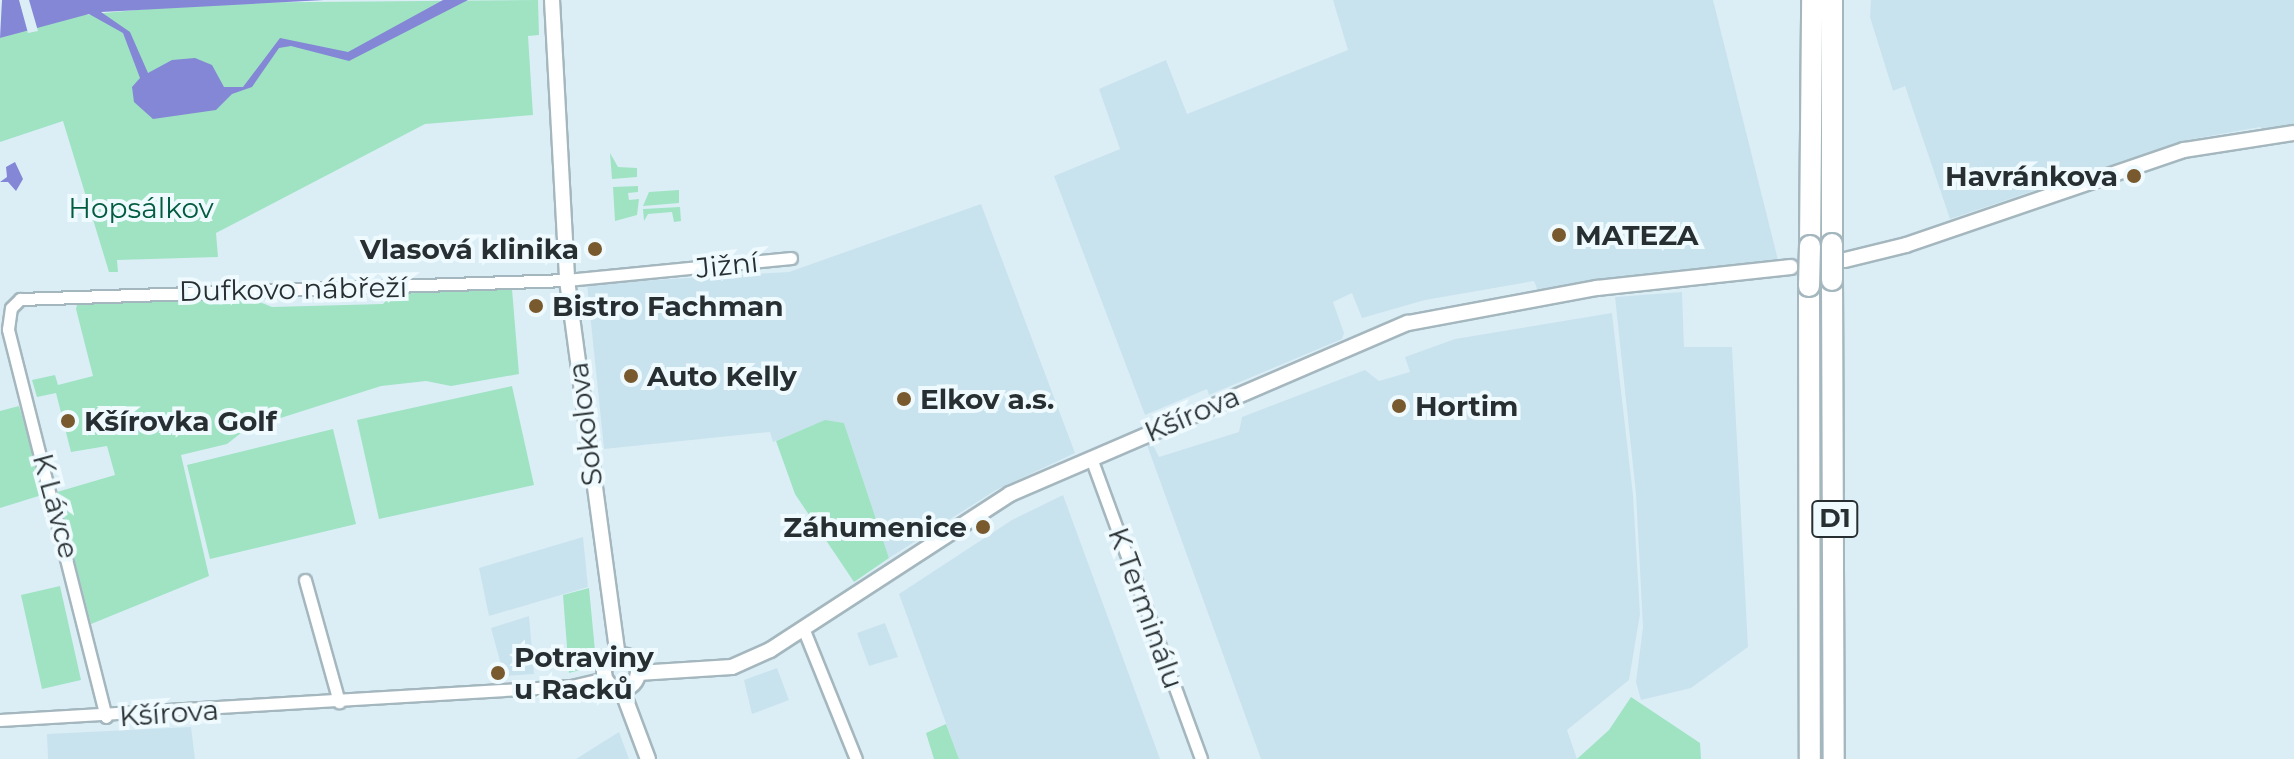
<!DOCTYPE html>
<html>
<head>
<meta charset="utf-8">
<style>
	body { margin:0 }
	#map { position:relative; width:2294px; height:759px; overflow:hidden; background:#dbeef6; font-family:Montserrat,sans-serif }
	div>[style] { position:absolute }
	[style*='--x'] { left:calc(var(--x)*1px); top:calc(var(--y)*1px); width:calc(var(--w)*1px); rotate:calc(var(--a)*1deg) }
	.built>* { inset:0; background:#c9e3ee }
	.green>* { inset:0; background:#9fe3c3 }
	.water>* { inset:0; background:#8486d6 }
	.pier>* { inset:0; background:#dbeef6 }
	.roads { filter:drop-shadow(2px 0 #a5b7be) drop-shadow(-2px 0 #a5b7be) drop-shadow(0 2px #a5b7be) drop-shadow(0 -2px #a5b7be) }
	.minor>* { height:11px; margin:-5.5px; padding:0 5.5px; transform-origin:5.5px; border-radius:5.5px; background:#fff }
	.tertiary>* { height:14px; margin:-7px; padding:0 7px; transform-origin:7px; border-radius:7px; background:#fff }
	.tertiary>.ring { margin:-7px; padding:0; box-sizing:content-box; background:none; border:14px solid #fff; border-radius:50% }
	.motorway>* { height:20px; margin:-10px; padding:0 10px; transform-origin:10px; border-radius:10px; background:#fff }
	.bridges { filter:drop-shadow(2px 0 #a5b7be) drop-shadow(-2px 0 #a5b7be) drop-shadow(0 2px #a5b7be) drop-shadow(0 -2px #a5b7be) }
	.motorway-bridge>* { height:20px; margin:-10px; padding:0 10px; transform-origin:10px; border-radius:10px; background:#fff }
	.dots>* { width:22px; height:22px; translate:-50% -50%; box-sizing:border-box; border:4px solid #effafe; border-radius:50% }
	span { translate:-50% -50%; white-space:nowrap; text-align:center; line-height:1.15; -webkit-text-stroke:8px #effafe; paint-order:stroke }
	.shield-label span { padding:2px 6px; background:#effafe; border:2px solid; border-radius:6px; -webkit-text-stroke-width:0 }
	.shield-label { font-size:26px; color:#282f32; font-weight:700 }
	.poi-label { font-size:28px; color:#282f32; font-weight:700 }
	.right { translate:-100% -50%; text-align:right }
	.left { translate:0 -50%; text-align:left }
	.park-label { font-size:28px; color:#035c3f }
	.street-label { font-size:28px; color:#282f32 }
</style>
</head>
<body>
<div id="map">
	<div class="built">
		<i style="clip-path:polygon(1333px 0,1713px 0,1778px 260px,1538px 291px,1534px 281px,1425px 300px,1362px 318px,1352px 293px,1333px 302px,1344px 333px,1342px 339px,1209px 395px,1207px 389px,1145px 415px,1054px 176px,1120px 149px,1099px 89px,1166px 60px,1187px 114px,1348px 50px)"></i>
		<i style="clip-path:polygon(1871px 0,2294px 0,2294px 141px,2276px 141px,2260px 127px,2182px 141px,1950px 219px,1905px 86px,1893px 91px,1870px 17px)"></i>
		<i style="clip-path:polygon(981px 204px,1075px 453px,996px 490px,889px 558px,844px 423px,824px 421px,773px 442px,770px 432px,604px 449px,587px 284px,789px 272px)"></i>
		<i style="clip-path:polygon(1682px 292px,1684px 347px,1732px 347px,1748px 647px,1691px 688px,1641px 700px,1636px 682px,1643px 627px,1636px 494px,1615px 297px)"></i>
		<i style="clip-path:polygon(1612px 313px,1633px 495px,1640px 614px,1629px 680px,1567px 730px,1577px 759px,1261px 759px,1147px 445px,1152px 443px,1159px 457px,1239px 432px,1242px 417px,1365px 370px,1379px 381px,1410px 372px,1405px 357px,1455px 339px)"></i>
		<i style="clip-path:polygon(1063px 495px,1160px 759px,959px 759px,899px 594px,1012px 520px)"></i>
		<i style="clip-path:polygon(583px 537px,588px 587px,489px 616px,479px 568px)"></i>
		<i style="clip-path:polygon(529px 616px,534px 674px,504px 676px,491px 628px)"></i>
		<i style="clip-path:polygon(885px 623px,898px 657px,869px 666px,857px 633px)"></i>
		<i style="clip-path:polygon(777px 668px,789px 700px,752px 714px,744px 680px)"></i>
		<i style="clip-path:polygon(191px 727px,195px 759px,48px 759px,47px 734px)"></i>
		<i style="clip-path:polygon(619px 732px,629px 759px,576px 759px)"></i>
	</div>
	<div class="green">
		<i style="clip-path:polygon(538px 0,539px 35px,528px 36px,533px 115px,425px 124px,216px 233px,218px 257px,117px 260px,118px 272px,109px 272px,63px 121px,0 142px,0 38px,72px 16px,212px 3px)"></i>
		<i style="clip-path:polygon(610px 153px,618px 167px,637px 168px,637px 177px,612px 179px)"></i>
		<i style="clip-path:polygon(638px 186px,638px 192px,628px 193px,629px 200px,639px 199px,637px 215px,615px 221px,613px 187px)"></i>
		<i style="clip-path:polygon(679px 190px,679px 203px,643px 206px,649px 192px)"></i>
		<i style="clip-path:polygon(680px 207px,681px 221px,674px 222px,672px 212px,648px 214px,644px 221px,643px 209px)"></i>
		<i style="clip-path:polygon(512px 289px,519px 374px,451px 386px,426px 381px,381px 386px,246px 429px,227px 444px,181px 455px,209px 576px,91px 624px,57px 492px,115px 475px,107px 446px,71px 452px,56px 393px,37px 397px,32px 380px,55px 375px,58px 385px,93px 376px,76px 309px,78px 300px,247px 297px,272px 307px,383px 304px,392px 294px)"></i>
		<i style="clip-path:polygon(512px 386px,534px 485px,379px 519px,357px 420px)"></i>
		<i style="clip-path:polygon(19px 406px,45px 494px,0 508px,0 411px)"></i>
		<i style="clip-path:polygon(825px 420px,844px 423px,889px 558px,854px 582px,795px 494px,776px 441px)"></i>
		<i style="clip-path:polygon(333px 429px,356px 524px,210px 559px,187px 465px)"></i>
		<i style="clip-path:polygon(60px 586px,81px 680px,42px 689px,21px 595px)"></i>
		<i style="clip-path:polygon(589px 588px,595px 651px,587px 668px,569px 673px,563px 595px)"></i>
		<i style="clip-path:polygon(1631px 697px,1700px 743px,1701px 759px,1577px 759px,1609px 730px)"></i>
		<i style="clip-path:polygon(946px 724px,959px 759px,934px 759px,926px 733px)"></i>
	</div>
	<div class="water">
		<i style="clip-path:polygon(324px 0,101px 12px,130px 32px,148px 73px,172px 60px,195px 58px,212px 65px,224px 87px,243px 87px,280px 38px,348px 52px,443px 0,468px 0,349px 61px,291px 46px,279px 48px,252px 87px,232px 94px,216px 110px,153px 119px,134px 102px,132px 87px,140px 78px,123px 33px,89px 14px,0 38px,2px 0)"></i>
		<i style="clip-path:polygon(15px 162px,23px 179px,16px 191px,8px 182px,0 182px,7px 177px,6px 167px)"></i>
	</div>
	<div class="pier">
		<i style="clip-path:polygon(19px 0,29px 0,38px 31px,28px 33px)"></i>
	</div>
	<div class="roads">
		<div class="minor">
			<i style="--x:1091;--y:458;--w:320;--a:69.9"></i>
			<i style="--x:305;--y:580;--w:127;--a:74.4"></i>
			<i style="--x:803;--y:628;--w:141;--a:68"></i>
			<i style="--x:106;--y:717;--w:400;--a:-104.2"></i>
			<i style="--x:8;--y:329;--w:21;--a:-82"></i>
			<i style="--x:11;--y:308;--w:13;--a:-45"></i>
			<i style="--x:20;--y:299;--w:547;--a:-1.99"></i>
			<i style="--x:567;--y:280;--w:225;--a:-5.6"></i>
			<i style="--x:0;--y:720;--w:572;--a:-3.41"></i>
			<i style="--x:571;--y:686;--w:35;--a:-13"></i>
		</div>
		<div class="tertiary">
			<i style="--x:552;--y:0;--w:280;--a:86.9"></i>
			<i style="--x:567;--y:280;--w:379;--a:82.3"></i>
			<i style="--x:1845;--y:260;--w:63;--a:-13.8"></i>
			<i style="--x:1906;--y:245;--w:294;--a:-18.9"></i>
			<i style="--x:2184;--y:150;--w:111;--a:-8.8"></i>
			<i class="ring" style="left:604px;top:655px;width:20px;height:20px"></i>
			<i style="--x:638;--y:673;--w:94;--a:-3.7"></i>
			<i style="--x:732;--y:667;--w:42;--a:-24.1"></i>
			<i style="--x:770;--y:650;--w:286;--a:-33"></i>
			<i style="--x:1010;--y:494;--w:433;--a:-23.3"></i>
			<i style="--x:1408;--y:323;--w:192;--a:-10.5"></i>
			<i style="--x:1597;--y:288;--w:195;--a:-6.2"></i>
			<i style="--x:622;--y:690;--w:74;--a:69.4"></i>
		</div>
		<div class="motorway">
			<i style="--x:1832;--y:0;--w:244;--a:90"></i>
			<i style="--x:1810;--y:246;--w:246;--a:-89.5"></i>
			<i style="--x:1832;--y:280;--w:479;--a:89.8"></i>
			<i style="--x:1809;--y:286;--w:473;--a:89.9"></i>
		</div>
	</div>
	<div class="bridges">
		<div class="motorway-bridge">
			<i style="--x:1832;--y:244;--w:36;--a:90"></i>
			<i style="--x:1809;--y:286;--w:40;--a:-88.6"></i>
		</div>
	</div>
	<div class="dots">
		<i style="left:2134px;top:176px;background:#785a2e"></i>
		<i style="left:1559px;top:235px;background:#785a2e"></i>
		<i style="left:595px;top:249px;background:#785a2e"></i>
		<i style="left:536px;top:306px;background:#785a2e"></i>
		<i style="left:631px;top:376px;background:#785a2e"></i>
		<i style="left:904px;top:399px;background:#785a2e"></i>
		<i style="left:1399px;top:406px;background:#785a2e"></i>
		<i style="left:68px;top:421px;background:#785a2e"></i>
		<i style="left:983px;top:527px;background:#785a2e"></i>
		<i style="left:498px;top:673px;background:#785a2e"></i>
	</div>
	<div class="shield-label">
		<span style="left:1835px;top:519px">D1</span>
	</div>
	<div class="poi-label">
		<span class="right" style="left:2118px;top:176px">Havránkova</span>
		<span class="left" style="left:1575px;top:235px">MATEZA</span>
		<span class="right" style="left:579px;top:249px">Vlasová klinika</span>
		<span class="left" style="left:552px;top:306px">Bistro Fachman</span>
		<span class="left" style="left:647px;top:376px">Auto Kelly</span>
		<span class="left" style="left:920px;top:399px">Elkov a.s.</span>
		<span class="left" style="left:1415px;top:406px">Hortim</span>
		<span class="left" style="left:84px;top:421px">Kšírovka Golf</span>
		<span class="right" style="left:967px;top:527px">Záhumenice</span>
		<span class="left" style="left:514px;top:673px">Potraviny<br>u Racků</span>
	</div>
	<div class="park-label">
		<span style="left:141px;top:208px">Hopsálkov</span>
	</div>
	<div class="street-label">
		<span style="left:727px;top:265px;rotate:-6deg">Jižní</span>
		<span style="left:293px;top:289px;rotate:-1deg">Dufkovo nábřeží</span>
		<span style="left:1192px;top:414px;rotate:-23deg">Kšírova</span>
		<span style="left:585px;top:424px;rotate:-97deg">Sokolova</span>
		<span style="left:56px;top:506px;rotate:75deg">K Lávce</span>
		<span style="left:1146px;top:608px;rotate:70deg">K Terminálu</span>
		<span style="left:169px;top:713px;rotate:-4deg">Kšírova</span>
	</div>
</div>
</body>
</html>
